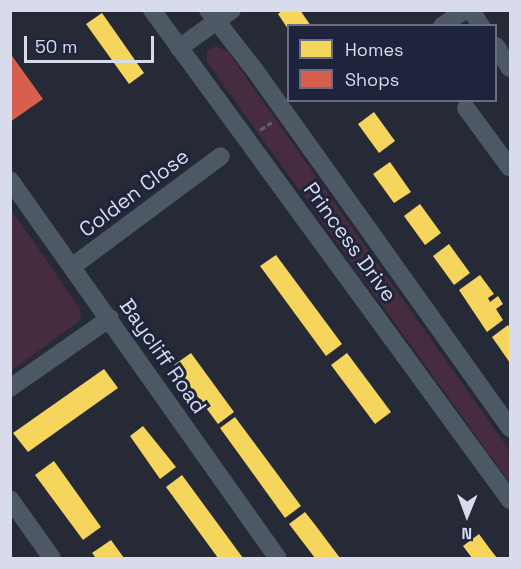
<!DOCTYPE html>
<html>
<head>
<meta charset="utf-8">
<style>
	body { margin:0 }
	#map { position:relative; width:521px; height:569px; overflow:hidden; background:#262936; font-family:"Space Grotesk",sans-serif }
	div>[style] { position:absolute }
	[style*='--x'] { left:calc(var(--x)*1px); top:calc(var(--y)*1px); width:calc(var(--w)*1px); rotate:calc(var(--a)*1deg) }
	.green>* { inset:0; background:#472c40 }
	.homes>* { inset:0; background:#f6d55c }
	.shops>* { inset:0; background:#d6604d }
	.path>* { height:3px; margin-top:-1.5px; transform-origin:0; background:repeating-linear-gradient(90deg,#5a636c 0 6px,transparent 0 9px) }
	.minor>* { height:18px; margin:-9px; padding:0 9px; transform-origin:9px; border-radius:9px; background:#4c5964 }
	span { translate:-50% -50%; white-space:nowrap; text-align:center; line-height:1.15; -webkit-text-stroke:6px #1f243d; paint-order:stroke }
	.street-label { font-size:21px; color:#d7dbec }
	.frame { position:absolute; inset:0; border:12px solid #d7dbec; pointer-events:none }
	.legend { position:absolute; left:287px; top:24px; width:210px; height:78px; box-sizing:border-box; background:#1f243d; border:2px solid #696d83; margin:0; padding:8px 10px; list-style:none; font-size:18px; color:#d7dbec }
	.legend li { display:flex; align-items:center; gap:12px; height:30px }
	.legend b { width:30px; border:2px solid #696d83 }
	.north { position:absolute; left:437px; top:485px; width:60px; height:60px; -webkit-text-stroke:4px #1f243d; paint-order:stroke; rotate:181deg; font-size:16px; font-weight:700; line-height:24px; text-align:center; color:#d7dbec }
	.north::after { content:''; display:block; margin:auto; width:21px; height:27px; background:#d7dbec; clip-path:polygon(50% 0,100% 100%,50% 72%,0 100%) }
	.scale { position:absolute; left:24px; top:36px; width:130px; height:27px; box-sizing:border-box; border:3px solid #d7dbec; border-top:0; padding-left:8px; font-size:18px; line-height:21px; white-space:nowrap; color:#d7dbec; -webkit-text-stroke:4px #1f243d; paint-order:stroke }
</style>
</head>
<body>
<div id="map">
	<div class="green">
		<i style="clip-path:polygon(216px 46px,228px 52px,510px 451px,510px 483px,207px 62px,207px 51px)"></i>
		<i style="clip-path:polygon(11px 209px,80px 309px,81px 316px,78px 322px,11px 371px)"></i>
	</div>
	<div class="homes">
		<i style="clip-path:polygon(283px 10px,300px 10px,311px 26px,288px 26px,288px 29px,278px 14px)"></i>
		<i style="clip-path:polygon(102px 13px,144px 73px,129px 84px,86px 24px)"></i>
		<i style="clip-path:polygon(374px 112px,395px 141px,379px 153px,358px 124px)"></i>
		<i style="clip-path:polygon(390px 162px,411px 192px,394px 203px,373px 174px)"></i>
		<i style="clip-path:polygon(420px 204px,441px 233px,425px 245px,404px 216px)"></i>
		<i style="clip-path:polygon(449px 244px,470px 273px,454px 285px,433px 256px)"></i>
		<i style="clip-path:polygon(276px 255px,342px 344px,326px 356px,260px 266px)"></i>
		<i style="clip-path:polygon(480px 275px,494px 294px,488px 298px,490px 302px,498px 296px,503px 304px,496px 309px,503px 320px,487px 332px,459px 290px)"></i>
		<i style="clip-path:polygon(508px 325px,510px 328px,510px 363px,492px 337px)"></i>
		<i style="clip-path:polygon(191px 353px,234px 412px,218px 424px,174px 365px)"></i>
		<i style="clip-path:polygon(347px 353px,391px 412px,375px 424px,331px 365px)"></i>
		<i style="clip-path:polygon(104px 369px,118px 388px,28px 452px,13px 433px)"></i>
		<i style="clip-path:polygon(235px 417px,301px 506px,285px 518px,220px 428px)"></i>
		<i style="clip-path:polygon(143px 426px,176px 467px,160px 479px,130px 436px)"></i>
		<i style="clip-path:polygon(54px 461px,101px 527px,83px 540px,35px 475px)"></i>
		<i style="clip-path:polygon(182px 475px,193px 490px,243px 558px,218px 558px,210px 547px,166px 487px)"></i>
		<i style="clip-path:polygon(305px 512px,316px 526px,340px 558px,315px 558px,289px 524px)"></i>
		<i style="clip-path:polygon(479px 534px,490px 549px,497px 558px,472px 558px,463px 546px)"></i>
		<i style="clip-path:polygon(111px 540px,124px 558px,96px 558px,92px 553px)"></i>
	</div>
	<div class="shops">
		<i style="clip-path:polygon(10px 53px,43px 99px,10px 122px)"></i>
	</div>
	<div class="path">
		<i style="--x:260;--y:130;--w:14;--a:-34"></i>
	</div>
	<div class="minor">
		<i style="--x:152;--y:10;--w:607;--a:53.85"></i>
		<i style="--x:208;--y:10;--w:75;--a:52.1"></i>
		<i style="--x:254;--y:69;--w:441;--a:54.5"></i>
		<i style="--x:471;--y:10;--w:19;--a:58"></i>
		<i style="--x:442;--y:26;--w:28;--a:-35"></i>
		<i style="--x:496;--y:46;--w:26;--a:58"></i>
		<i style="--x:179;--y:48;--w:65;--a:-35.6"></i>
		<i style="--x:466;--y:108;--w:74;--a:53.7"></i>
		<i style="--x:10;--y:180;--w:463;--a:54.7"></i>
		<i style="--x:73;--y:266;--w:184;--a:-36.6"></i>
		<i style="--x:10;--y:388;--w:122;--a:-35"></i>
		<i style="--x:10;--y:499;--w:72;--a:54.6"></i>
	</div>
	<div class="street-label">
		<span style="left:134px;top:193px;rotate:-37deg">Colden Close</span>
		<span style="left:350px;top:242px;rotate:54deg">Princess Drive</span>
		<span style="left:163px;top:356px;rotate:55deg">Baycliff Road</span>
	</div>
	<div class="frame"></div>
	<ul class="legend">
	<li><b style="height:16px;background:#f6d55c"></b>Homes</li>
	<li><b style="height:16px;background:#d6604d"></b>Shops</li>
	</ul>
	<div class="north">N</div>
	<div class="scale">50 m</div>
</div>
</body>
</html>
